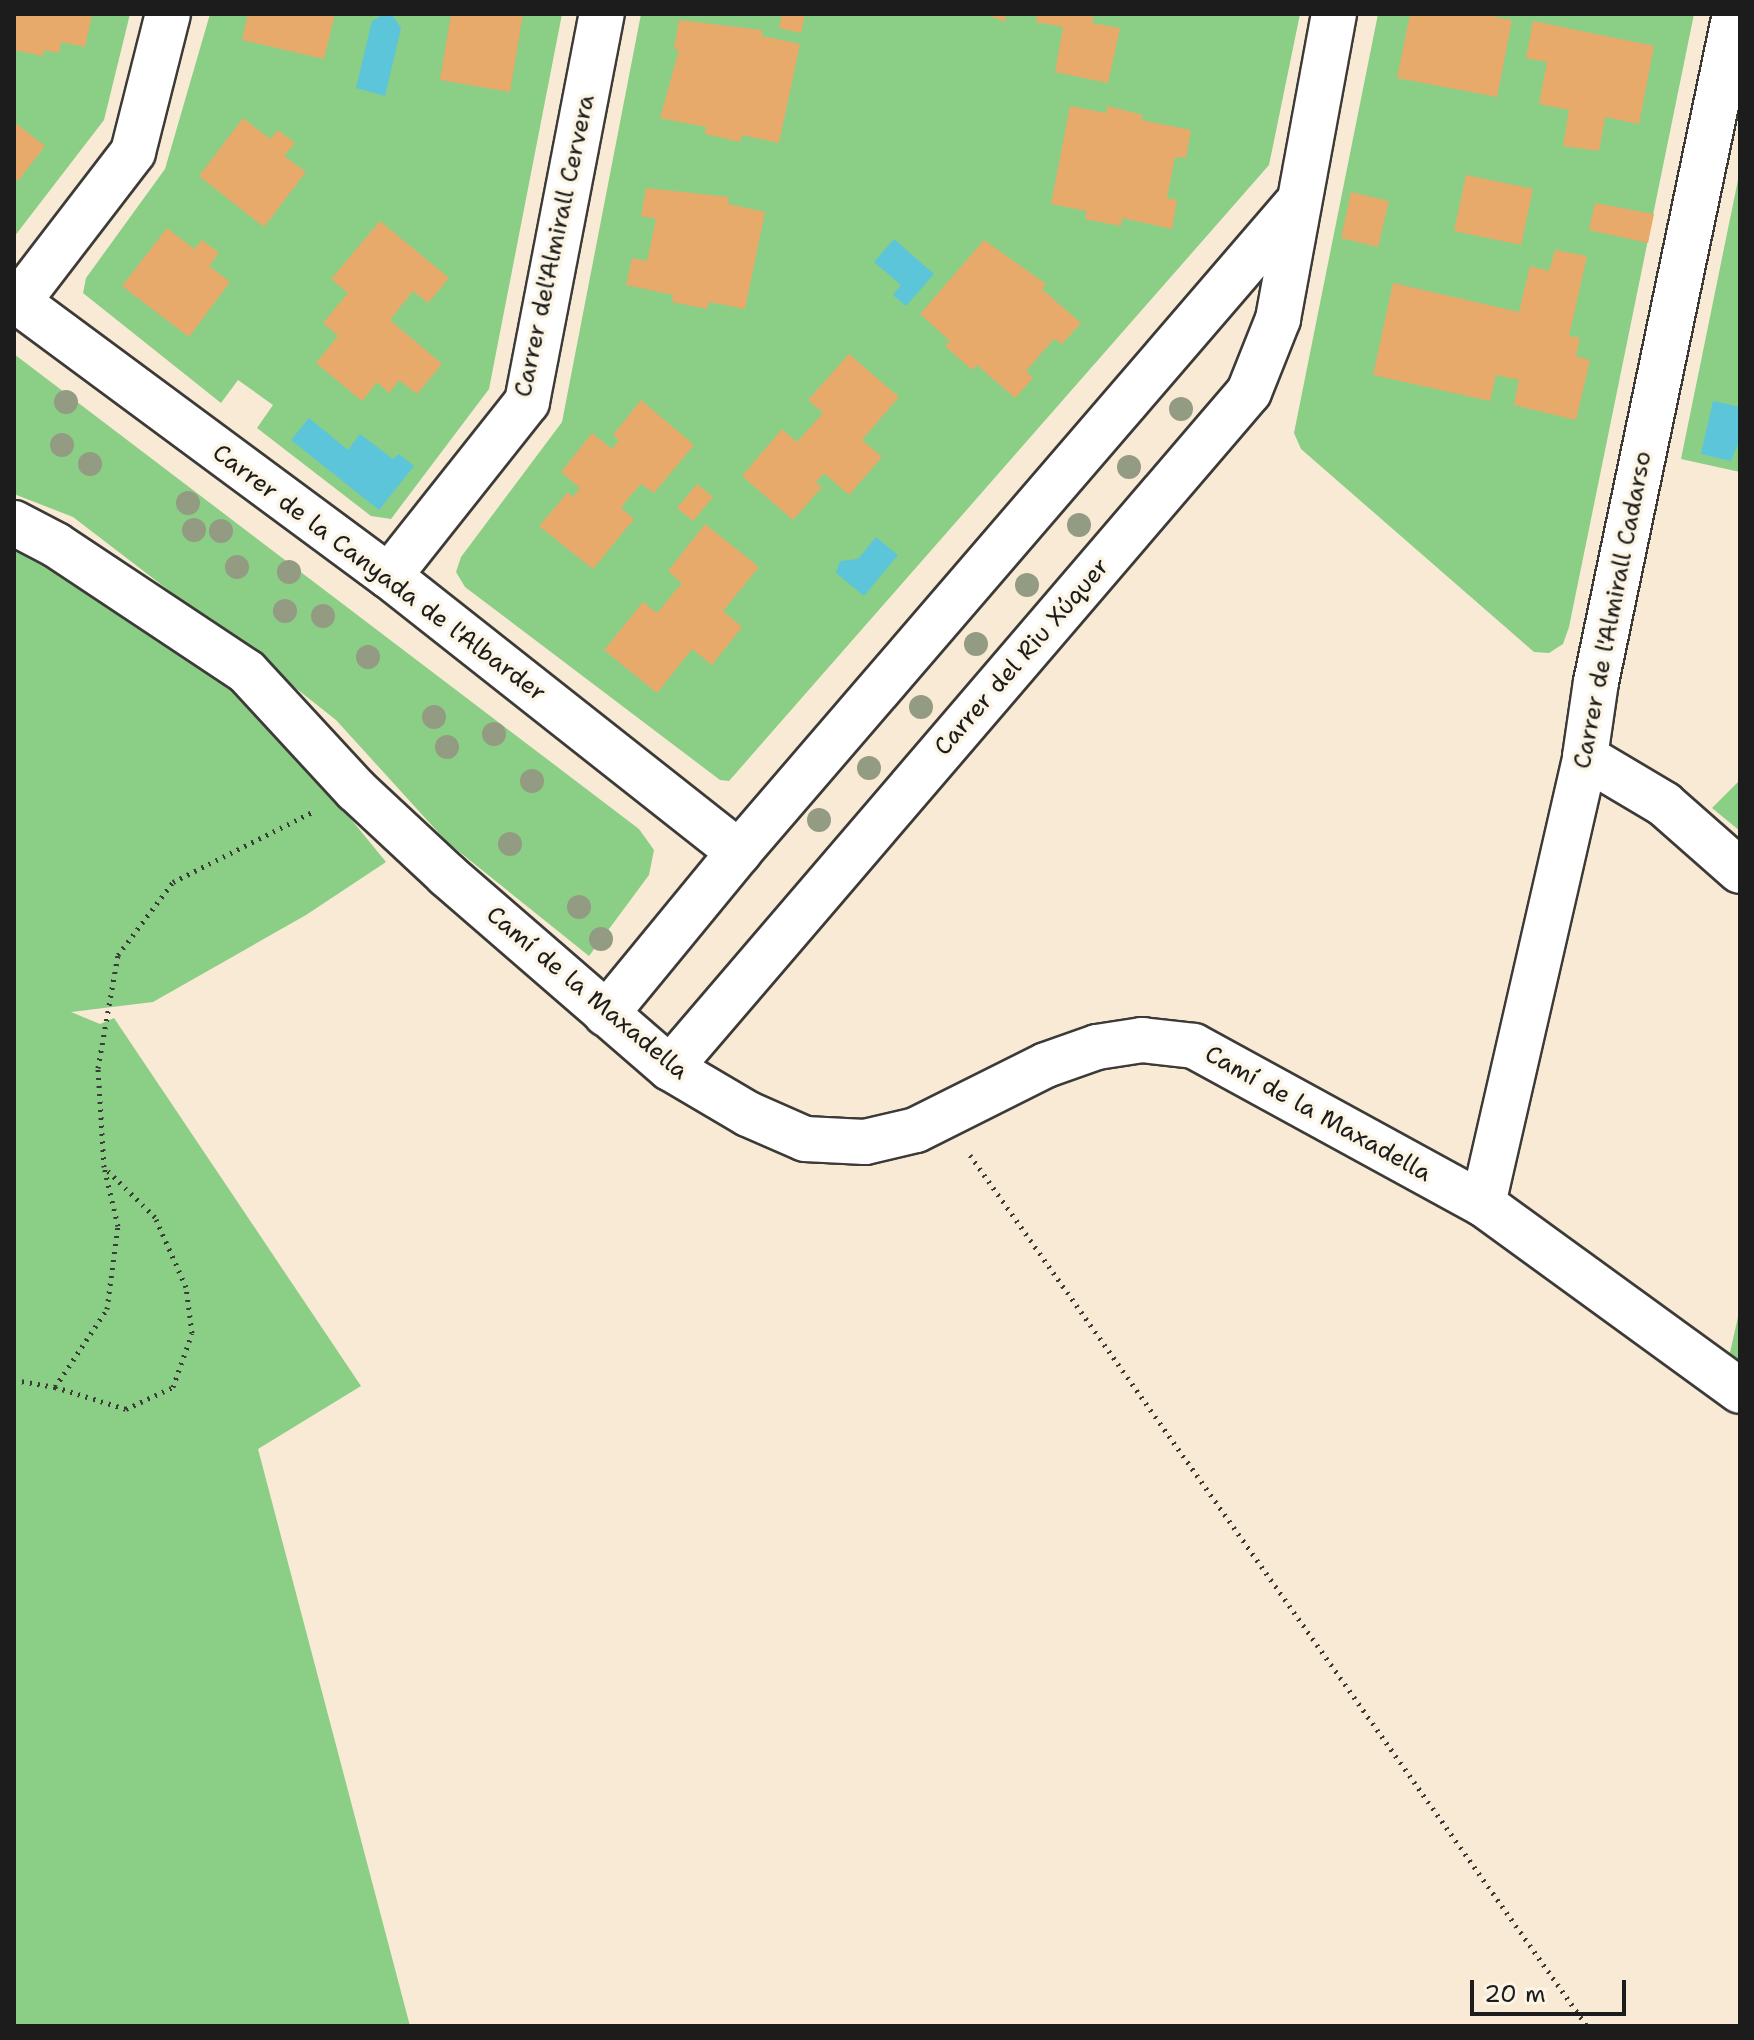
<!DOCTYPE html>
<html>
<head>
<meta charset="utf-8">
<style>
	body { margin:0 }
	#map { position:relative; width:1754px; height:2040px; overflow:hidden; background:#f8ead4; font-family:"Shantell Sans",sans-serif }
	div>[style] { position:absolute }
	[style*='--x'] { left:calc(var(--x)*1px); top:calc(var(--y)*1px); width:calc(var(--w)*1px); rotate:calc(var(--a)*1deg) }
	.green>* { inset:0; background:#8bce86 }
	.water>* { inset:0; background:#5dc5da }
	.building>* { inset:0; background:#e8aa6b }
	.path>* { height:5px; margin-top:-2.5px; transform-origin:0; background:repeating-linear-gradient(90deg,#3d3b38 0 2px,transparent 0 8px) }
	.roads { filter:drop-shadow(2px 0 #3d3b38) drop-shadow(-2px 0 #3d3b38) drop-shadow(0 2px #3d3b38) drop-shadow(0 -2px #3d3b38) }
	.minor>* { height:44px; margin:-22px; padding:0 22px; transform-origin:22px; border-radius:22px; background:#fff }
	.trees>* { width:24px; height:24px; margin:-12px; border-radius:50%; background:#949b83 }
	span { translate:-50% -50%; white-space:nowrap; text-align:center; line-height:1.15; -webkit-text-stroke:7px #fcf5e5; paint-order:stroke }
	.street-label { font-size:24px; color:#1c1c1c }
	.frame { position:absolute; inset:0; border:16px solid #1c1c1c; pointer-events:none }
	.scale { position:absolute; left:1470px; top:1980px; width:156px; height:36px; box-sizing:border-box; border:4px solid #1c1c1c; border-top:0; padding-left:10px; font-size:24px; line-height:28px; white-space:nowrap; color:#1c1c1c; -webkit-text-stroke:6px #fcf5e5; paint-order:stroke }
</style>
</head>
<body>
<div id="map">
	<div class="green">
		<i style="clip-path:polygon(14px 14px,130px 14px,104px 120px,14px 237px)"></i>
		<i style="clip-path:polygon(210px 14px,562px 14px,489px 389px,391px 519px,371px 516px,257px 428px,273px 405px,238px 380px,221px 403px,83px 293px,86px 278px,165px 169px)"></i>
		<i style="clip-path:polygon(641px 14px,1300px 14px,1269px 165px,729px 781px,720px 780px,465px 587px,456px 572px,461px 557px,562px 422px)"></i>
		<i style="clip-path:polygon(1378px 14px,1694px 14px,1569px 627px,1563px 644px,1549px 653px,1534px 652px,1301px 449px,1294px 433px)"></i>
		<i style="clip-path:polygon(1740px 170px,1740px 472px,1681px 459px)"></i>
		<i style="clip-path:polygon(14px 354px,639px 829px,654px 850px,649px 875px,589px 956px,447px 842px,336px 720px,283px 678px,73px 517px,14px 494px)"></i>
		<i style="clip-path:polygon(14px 549px,94px 587px,212px 667px,305px 763px,386px 862px,306px 915px,153px 1002px,71px 1012px,100px 1024px,114px 1018px,361px 1386px,258px 1449px,410px 2026px,14px 2026px)"></i>
		<i style="clip-path:polygon(1740px 780px,1740px 831px,1712px 808px)"></i>
		<i style="clip-path:polygon(1740px 1308px,1740px 1365px,1729px 1357px)"></i>
	</div>
	<div class="water">
		<i style="clip-path:polygon(384px 14px,392px 15px,401px 28px,385px 96px,356px 88px,372px 21px)"></i>
		<i style="clip-path:polygon(894px 239px,934px 274px,906px 306px,893px 295px,901px 285px,874px 262px)"></i>
		<i style="clip-path:polygon(1713px 401px,1740px 407px,1740px 439px,1731px 461px,1701px 454px)"></i>
		<i style="clip-path:polygon(309px 418px,348px 450px,360px 434px,393px 459px,399px 454px,414px 466px,379px 510px,291px 440px)"></i>
		<i style="clip-path:polygon(876px 537px,898px 555px,864px 596px,836px 573px,840px 561px,858px 559px)"></i>
	</div>
	<div class="building">
		<i style="clip-path:polygon(14px 14px,92px 14px,85px 47px,61px 42px,59px 53px,44px 50px,43px 56px,14px 50px)"></i>
		<i style="clip-path:polygon(248px 14px,335px 14px,324px 59px,242px 40px)"></i>
		<i style="clip-path:polygon(451px 14px,523px 14px,510px 92px,440px 80px)"></i>
		<i style="clip-path:polygon(782px 14px,805px 14px,801px 33px,779px 28px)"></i>
		<i style="clip-path:polygon(986px 14px,1006px 14px,1005px 22px)"></i>
		<i style="clip-path:polygon(1037px 14px,1094px 14px,1092px 23px,1120px 28px,1108px 83px,1055px 72px,1063px 27px,1036px 22px)"></i>
		<i style="clip-path:polygon(1410px 14px,1482px 14px,1512px 20px,1497px 97px,1397px 78px)"></i>
		<i style="clip-path:polygon(679px 20px,762px 30px,762px 36px,800px 44px,779px 143px,742px 135px,740px 142px,705px 134px,706px 127px,660px 118px,679px 50px,674px 49px)"></i>
		<i style="clip-path:polygon(1533px 21px,1654px 46px,1639px 124px,1605px 117px,1599px 151px,1563px 146px,1569px 110px,1539px 104px,1547px 62px,1526px 58px)"></i>
		<i style="clip-path:polygon(1070px 106px,1106px 113px,1107px 106px,1143px 115px,1141px 120px,1191px 130px,1186px 158px,1175px 157px,1167px 198px,1177px 200px,1172px 229px,1122px 218px,1121px 226px,1085px 219px,1086px 211px,1051px 204px)"></i>
		<i style="clip-path:polygon(243px 118px,270px 139px,278px 130px,295px 143px,284px 156px,306px 172px,264px 227px,199px 176px)"></i>
		<i style="clip-path:polygon(14px 122px,45px 146px,18px 181px,14px 178px)"></i>
		<i style="clip-path:polygon(1466px 175px,1533px 189px,1521px 245px,1454px 231px)"></i>
		<i style="clip-path:polygon(646px 188px,729px 197px,728px 204px,765px 212px,745px 309px,709px 302px,707px 309px,672px 302px,673px 295px,626px 285px,632px 258px,647px 261px,656px 219px,641px 216px)"></i>
		<i style="clip-path:polygon(1351px 192px,1389px 201px,1378px 247px,1341px 238px)"></i>
		<i style="clip-path:polygon(1595px 203px,1654px 214px,1648px 243px,1589px 230px)"></i>
		<i style="clip-path:polygon(380px 221px,449px 278px,428px 303px,413px 291px,390px 320px,442px 364px,417px 394px,399px 380px,389px 393px,377px 382px,362px 401px,316px 363px,338px 336px,323px 323px,348px 293px,331px 279px)"></i>
		<i style="clip-path:polygon(167px 228px,194px 249px,202px 240px,219px 253px,209px 266px,230px 282px,189px 337px,122px 286px)"></i>
		<i style="clip-path:polygon(984px 240px,1046px 284px,1042px 289px,1081px 323px,1062px 344px,1054px 339px,1026px 371px,1033px 378px,1015px 398px,977px 365px,972px 370px,945px 346px,950px 341px,920px 314px)"></i>
		<i style="clip-path:polygon(1555px 250px,1587px 256px,1569px 336px,1580px 338px,1576px 356px,1590px 360px,1576px 420px,1514px 405px,1519px 380px,1496px 375px,1490px 401px,1373px 375px,1393px 283px,1519px 312px,1530px 266px,1549px 271px)"></i>
		<i style="clip-path:polygon(849px 354px,899px 397px,862px 440px,882px 457px,849px 495px,824px 473px,816px 482px,822px 487px,793px 520px,742px 476px,782px 429px,797px 442px,823px 413px,808px 400px)"></i>
		<i style="clip-path:polygon(641px 400px,694px 445px,654px 493px,641px 484px,630px 496px,621px 508px,634px 519px,593px 569px,539px 526px,568px 492px,573px 497px,580px 488px,561px 472px,592px 433px,612px 449px,619px 440px,613px 435px)"></i>
		<i style="clip-path:polygon(697px 484px,713px 497px,693px 521px,677px 508px)"></i>
		<i style="clip-path:polygon(705px 524px,759px 567px,723px 611px,742px 627px,712px 665px,692px 649px,657px 693px,604px 650px,643px 602px,657px 613px,682px 583px,668px 571px)"></i>
	</div>
	<div class="path">
		<i style="--x:970;--y:1155;--w:1067;--a:54.69"></i>
		<i style="--x:14;--y:1380;--w:42;--a:9.7"></i>
		<i style="--x:55;--y:1387;--w:94;--a:-56.3"></i>
		<i style="--x:107;--y:1309;--w:84;--a:-82.5"></i>
		<i style="--x:118;--y:1226;--w:61;--a:-103.3"></i>
		<i style="--x:104;--y:1167;--w:99;--a:-93.5"></i>
		<i style="--x:98;--y:1068;--w:115;--a:-80"></i>
		<i style="--x:118;--y:955;--w:91;--a:-53"></i>
		<i style="--x:173;--y:882;--w:156;--a:-26.7"></i>
		<i style="--x:55;--y:1387;--w:74;--a:17.2"></i>
		<i style="--x:126;--y:1409;--w:52;--a:-25.1"></i>
		<i style="--x:173;--y:1387;--w:57;--a:-70.6"></i>
		<i style="--x:192;--y:1333;--w:46;--a:-97.4"></i>
		<i style="--x:186;--y:1287;--w:77;--a:-113.9"></i>
		<i style="--x:155;--y:1217;--w:70;--a:-135.6"></i>
	</div>
	<div class="roads">
		<div class="minor">
			<i style="--x:14;--y:299;--w:466;--a:36.5"></i>
			<i style="--x:389;--y:576;--w:446;--a:38.3"></i>
			<i style="--x:18;--y:302;--w:189;--a:-52.5"></i>
			<i style="--x:133;--y:152;--w:142;--a:-75.8"></i>
			<i style="--x:14;--y:523;--w:47;--a:27.6"></i>
			<i style="--x:56;--y:545;--w:229;--a:33.6"></i>
			<i style="--x:247;--y:672;--w:161;--a:47.3"></i>
			<i style="--x:356;--y:790;--w:125;--a:43"></i>
			<i style="--x:447;--y:875;--w:295;--a:40.9"></i>
			<i style="--x:670;--y:1068;--w:91;--a:30.5"></i>
			<i style="--x:748;--y:1114;--w:62;--a:23.7"></i>
			<i style="--x:805;--y:1139;--w:60;--a:2.9"></i>
			<i style="--x:865;--y:1142;--w:52;--a:-13.2"></i>
			<i style="--x:916;--y:1130;--w:145;--a:-26.6"></i>
			<i style="--x:1046;--y:1065;--w:54;--a:-19.4"></i>
			<i style="--x:1097;--y:1047;--w:46;--a:-8.8"></i>
			<i style="--x:1142;--y:1040;--w:52;--a:6.6"></i>
			<i style="--x:1194;--y:1046;--w:329;--a:28.7"></i>
			<i style="--x:1483;--y:1204;--w:318;--a:36"></i>
			<i style="--x:389;--y:576;--w:222;--a:-51.6"></i>
			<i style="--x:527;--y:402;--w:395;--a:-79.1"></i>
			<i style="--x:1585;--y:757;--w:92;--a:30.7"></i>
			<i style="--x:1664;--y:804;--w:101;--a:41.4"></i>
			<i style="--x:606;--y:1014;--w:210;--a:-50.6"></i>
			<i style="--x:739;--y:852;--w:851;--a:-49.29"></i>
			<i style="--x:670;--y:1068;--w:890;--a:-49.42"></i>
			<i style="--x:1249;--y:392;--w:79;--a:-68.3"></i>
			<i style="--x:1278;--y:319;--w:310;--a:-79.6"></i>
			<i style="--x:1483;--y:1204;--w:458;--a:-77.1"></i>
			<i style="--x:1585;--y:757;--w:76;--a:-81.7"></i>
			<i style="--x:1596;--y:682;--w:682;--a:-78.25"></i>
		</div>
	</div>
	<div class="trees">
		<i style="left:66px;top:402px"></i>
		<i style="left:1181px;top:409px"></i>
		<i style="left:62px;top:445px"></i>
		<i style="left:90px;top:464px"></i>
		<i style="left:1129px;top:467px"></i>
		<i style="left:188px;top:503px"></i>
		<i style="left:1079px;top:525px"></i>
		<i style="left:194px;top:530px"></i>
		<i style="left:221px;top:531px"></i>
		<i style="left:237px;top:567px"></i>
		<i style="left:289px;top:572px"></i>
		<i style="left:1027px;top:585px"></i>
		<i style="left:285px;top:611px"></i>
		<i style="left:323px;top:616px"></i>
		<i style="left:976px;top:644px"></i>
		<i style="left:368px;top:657px"></i>
		<i style="left:921px;top:707px"></i>
		<i style="left:434px;top:717px"></i>
		<i style="left:494px;top:734px"></i>
		<i style="left:447px;top:747px"></i>
		<i style="left:869px;top:768px"></i>
		<i style="left:532px;top:781px"></i>
		<i style="left:819px;top:820px"></i>
		<i style="left:510px;top:844px"></i>
		<i style="left:579px;top:907px"></i>
		<i style="left:601px;top:939px"></i>
	</div>
	<div class="street-label">
		<span style="left:555px;top:246px;rotate:-78deg">Carrer del'Almirall Cervera</span>
		<span style="left:379px;top:573px;rotate:37deg">Carrer de la Canyada de l'Albarder</span>
		<span style="left:1613px;top:610px;rotate:-79deg">Carrer de l'Almirall Cadarso</span>
		<span style="left:1022px;top:657px;rotate:-49deg">Carrer del Riu Xúquer</span>
		<span style="left:587px;top:993px;rotate:40deg">Camí de la Maxadella</span>
		<span style="left:1318px;top:1114px;rotate:29deg">Camí de la Maxadella</span>
	</div>
	<div class="frame"></div>
	<div class="scale">20 m</div>
</div>
</body>
</html>
